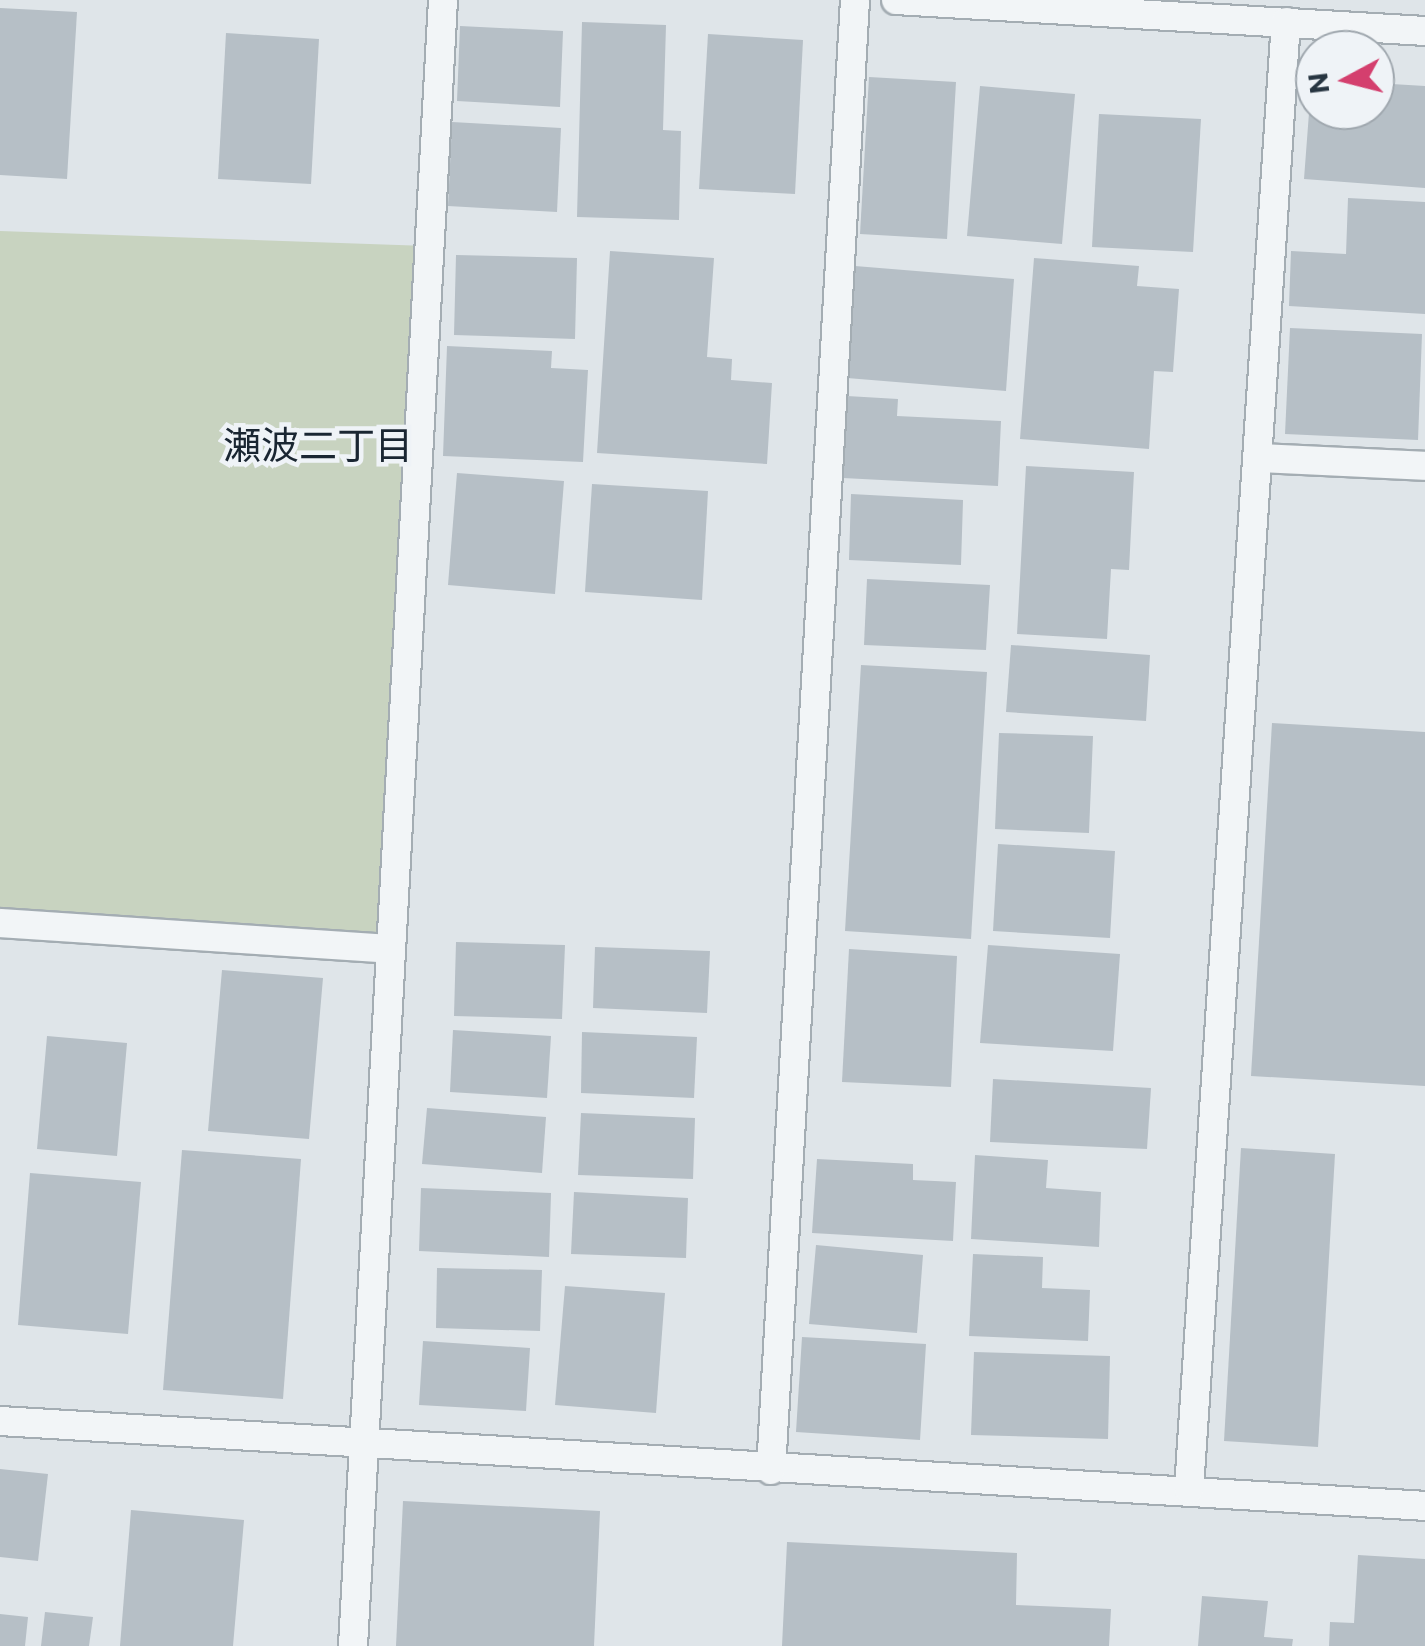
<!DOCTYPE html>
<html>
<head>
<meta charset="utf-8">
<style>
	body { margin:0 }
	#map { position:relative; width:1425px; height:1646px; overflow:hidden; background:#dfe5e9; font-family:Commissioner,"Noto Sans JP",sans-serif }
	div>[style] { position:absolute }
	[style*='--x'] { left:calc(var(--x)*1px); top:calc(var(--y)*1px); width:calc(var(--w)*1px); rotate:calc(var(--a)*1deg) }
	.green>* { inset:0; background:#c8d3c0 }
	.building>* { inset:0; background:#b6bfc6 }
	.roads { filter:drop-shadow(2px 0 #a4adb3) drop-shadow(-2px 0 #a4adb3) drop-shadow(0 2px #a4adb3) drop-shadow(0 -2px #a4adb3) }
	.lane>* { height:28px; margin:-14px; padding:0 14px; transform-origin:14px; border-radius:14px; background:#f2f5f7 }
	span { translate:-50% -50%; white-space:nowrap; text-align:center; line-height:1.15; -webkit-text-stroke:9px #eff3f7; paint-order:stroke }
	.neighbourhood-label { font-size:38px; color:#1a2632 }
	.north { position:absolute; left:1295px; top:30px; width:100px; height:100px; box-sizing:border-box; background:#eff3f7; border:2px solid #9fa7ae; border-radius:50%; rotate:263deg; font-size:28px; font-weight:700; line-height:40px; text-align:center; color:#273541 }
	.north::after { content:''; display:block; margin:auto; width:35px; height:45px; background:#d43f6e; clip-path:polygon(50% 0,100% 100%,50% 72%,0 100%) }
</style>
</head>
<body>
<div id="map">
	<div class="green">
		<i style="clip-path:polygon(0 231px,427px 246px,387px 949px,0 923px)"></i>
	</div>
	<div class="building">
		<i style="clip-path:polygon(0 8px,77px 12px,67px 179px,0 175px)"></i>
		<i style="clip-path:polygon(582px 22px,666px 25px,663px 130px,681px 131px,679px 220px,577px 217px)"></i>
		<i style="clip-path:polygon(460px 26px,563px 31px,560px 107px,457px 101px)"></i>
		<i style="clip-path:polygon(226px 33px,319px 39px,311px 184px,218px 179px)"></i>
		<i style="clip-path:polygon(708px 34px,803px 40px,795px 194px,699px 189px)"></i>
		<i style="clip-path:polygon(1312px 73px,1315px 110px,1375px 110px,1375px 83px,1425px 86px,1425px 188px,1304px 179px)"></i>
		<i style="clip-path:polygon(869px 77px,956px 82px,947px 239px,860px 234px)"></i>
		<i style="clip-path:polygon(980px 86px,1075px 94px,1062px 244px,967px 236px)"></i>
		<i style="clip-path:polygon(1099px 114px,1201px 119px,1193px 252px,1092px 247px)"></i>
		<i style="clip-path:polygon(452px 122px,561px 128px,557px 212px,448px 206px)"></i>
		<i style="clip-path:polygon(1348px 198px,1425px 202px,1425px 314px,1289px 306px,1291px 251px,1346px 254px)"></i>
		<i style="clip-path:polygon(610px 251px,714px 258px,707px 357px,732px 359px,731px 380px,772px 383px,767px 464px,597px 453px)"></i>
		<i style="clip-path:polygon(456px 255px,577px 258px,575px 339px,454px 335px)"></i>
		<i style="clip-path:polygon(1034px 258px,1139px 266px,1137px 286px,1179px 289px,1173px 372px,1154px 371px,1149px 449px,1020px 439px)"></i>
		<i style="clip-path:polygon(855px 266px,1014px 279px,1006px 391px,847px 378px)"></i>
		<i style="clip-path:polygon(1290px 328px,1422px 334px,1418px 440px,1285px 434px)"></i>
		<i style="clip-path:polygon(447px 346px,552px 351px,551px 368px,588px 370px,583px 462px,443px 456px)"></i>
		<i style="clip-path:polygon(847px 396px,898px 399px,897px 416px,1001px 421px,998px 486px,843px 478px)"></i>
		<i style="clip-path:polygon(1026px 466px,1134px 472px,1129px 570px,1111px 569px,1107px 639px,1017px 634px)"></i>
		<i style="clip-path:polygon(457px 473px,564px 481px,555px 594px,448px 585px)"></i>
		<i style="clip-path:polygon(592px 484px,708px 491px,702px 600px,585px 592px)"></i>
		<i style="clip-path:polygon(851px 494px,963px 500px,961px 565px,849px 560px)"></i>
		<i style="clip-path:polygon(867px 579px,990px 585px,986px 650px,864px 645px)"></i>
		<i style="clip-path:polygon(1011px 645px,1150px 655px,1146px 721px,1006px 712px)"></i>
		<i style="clip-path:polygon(861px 665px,987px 672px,971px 939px,845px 931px)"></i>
		<i style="clip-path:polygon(1272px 723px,1425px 732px,1425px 1086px,1251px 1076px)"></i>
		<i style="clip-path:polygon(999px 733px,1093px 736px,1089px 833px,995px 829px)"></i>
		<i style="clip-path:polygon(998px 844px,1115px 851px,1110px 938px,993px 931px)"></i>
		<i style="clip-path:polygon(456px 942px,565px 945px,562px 1019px,454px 1016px)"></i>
		<i style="clip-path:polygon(988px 945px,1120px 954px,1113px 1051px,980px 1043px)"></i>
		<i style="clip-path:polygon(595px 947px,710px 951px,707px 1013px,593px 1008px)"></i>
		<i style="clip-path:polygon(849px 949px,957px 956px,951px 1087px,842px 1082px)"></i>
		<i style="clip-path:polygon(222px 970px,323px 978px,309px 1139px,208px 1131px)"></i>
		<i style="clip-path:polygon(453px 1030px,551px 1036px,547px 1098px,450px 1092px)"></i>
		<i style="clip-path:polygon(582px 1032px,697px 1037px,694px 1098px,581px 1093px)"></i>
		<i style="clip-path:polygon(47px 1036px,127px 1043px,117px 1156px,37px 1149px)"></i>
		<i style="clip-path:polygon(993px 1079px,1151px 1088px,1147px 1149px,990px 1142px)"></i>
		<i style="clip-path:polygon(427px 1108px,546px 1117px,542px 1173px,422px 1164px)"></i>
		<i style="clip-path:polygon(581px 1113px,695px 1118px,693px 1179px,578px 1175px)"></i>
		<i style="clip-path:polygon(1241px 1148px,1335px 1154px,1318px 1447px,1224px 1441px)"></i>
		<i style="clip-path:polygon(182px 1150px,301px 1159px,283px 1399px,163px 1390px)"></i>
		<i style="clip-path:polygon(975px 1155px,1048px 1160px,1046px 1188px,1101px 1192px,1099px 1247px,971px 1239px)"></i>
		<i style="clip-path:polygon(817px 1159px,913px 1164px,913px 1180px,956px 1182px,953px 1241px,812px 1233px)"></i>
		<i style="clip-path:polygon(30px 1173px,141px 1182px,128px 1334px,18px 1325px)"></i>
		<i style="clip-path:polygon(421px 1188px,551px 1193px,549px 1257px,419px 1251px)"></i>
		<i style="clip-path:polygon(574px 1192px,688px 1198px,686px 1258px,571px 1254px)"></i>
		<i style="clip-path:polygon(816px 1245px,923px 1255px,917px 1333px,809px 1324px)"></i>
		<i style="clip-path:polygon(973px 1254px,1043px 1257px,1042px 1288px,1090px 1290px,1088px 1341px,969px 1336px)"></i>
		<i style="clip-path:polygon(437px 1268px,542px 1270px,540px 1331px,436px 1328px)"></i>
		<i style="clip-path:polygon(565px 1286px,665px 1293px,656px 1413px,555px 1405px)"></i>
		<i style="clip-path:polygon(802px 1337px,926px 1344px,920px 1440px,796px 1432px)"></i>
		<i style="clip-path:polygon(423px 1341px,530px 1348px,526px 1411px,419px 1405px)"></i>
		<i style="clip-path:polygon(974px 1352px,1110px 1356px,1108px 1439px,971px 1435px)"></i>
		<i style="clip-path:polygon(0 1469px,48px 1474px,38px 1561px,0 1557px)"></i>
		<i style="clip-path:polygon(403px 1501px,600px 1511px,594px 1646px,396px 1646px)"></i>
		<i style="clip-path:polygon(131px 1510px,244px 1520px,233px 1646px,120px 1646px)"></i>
		<i style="clip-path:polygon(787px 1542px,1017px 1553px,1016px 1605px,1111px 1609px,1109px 1646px,782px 1646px)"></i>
		<i style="clip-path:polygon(1358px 1555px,1425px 1559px,1425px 1646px,1329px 1646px,1330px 1622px,1354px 1623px)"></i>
		<i style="clip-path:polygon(1202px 1596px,1268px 1601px,1264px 1637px,1293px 1639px,1292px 1646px,1198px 1646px)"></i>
		<i style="clip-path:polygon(45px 1612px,93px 1617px,89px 1646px,41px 1646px)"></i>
		<i style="clip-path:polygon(0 1614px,28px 1617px,25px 1646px,0 1646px)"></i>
	</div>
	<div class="roads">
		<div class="lane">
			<i style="--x:896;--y:0;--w:530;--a:3.35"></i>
			<i style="--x:1258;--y:458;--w:167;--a:2.7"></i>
			<i style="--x:0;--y:923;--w:388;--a:3.8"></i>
			<i style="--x:0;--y:1421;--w:1428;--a:3.41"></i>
			<i style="--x:771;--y:1470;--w:1472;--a:-86.73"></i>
			<i style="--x:1189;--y:1489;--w:1470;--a:-86.22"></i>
			<i style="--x:353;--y:1646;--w:1648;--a:-86.87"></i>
		</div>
	</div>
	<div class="neighbourhood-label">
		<span style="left:318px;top:444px">瀬波二丁目</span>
	</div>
	<div class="north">N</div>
</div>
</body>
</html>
